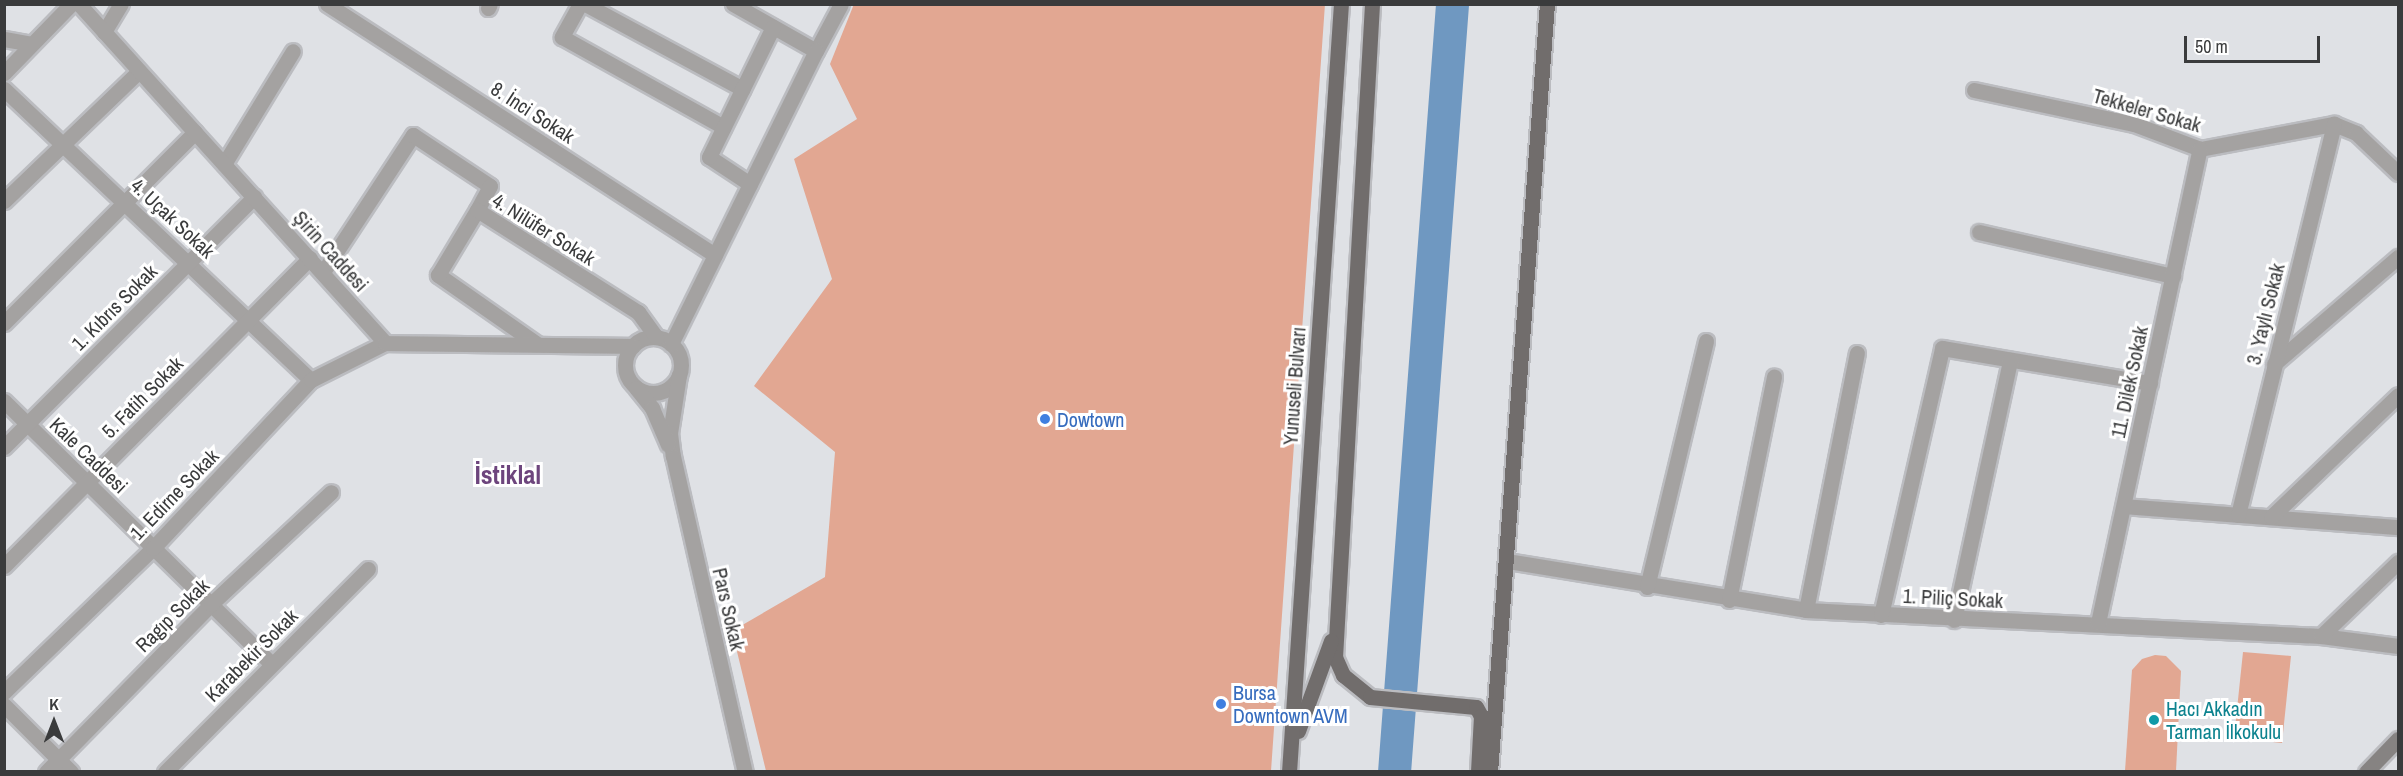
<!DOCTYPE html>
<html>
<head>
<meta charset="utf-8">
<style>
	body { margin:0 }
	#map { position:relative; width:2403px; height:776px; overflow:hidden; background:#dfe1e5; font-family:"Archivo Narrow",sans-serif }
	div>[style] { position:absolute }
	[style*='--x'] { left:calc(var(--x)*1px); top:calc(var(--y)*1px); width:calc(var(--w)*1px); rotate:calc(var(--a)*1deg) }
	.river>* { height:33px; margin:-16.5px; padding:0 16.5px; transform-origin:16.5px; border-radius:16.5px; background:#6f98c1 }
	.building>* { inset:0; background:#e2a792 }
	.roads { filter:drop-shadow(2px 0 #bbbcc0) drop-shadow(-2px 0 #bbbcc0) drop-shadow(0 2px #bbbcc0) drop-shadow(0 -2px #bbbcc0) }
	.minor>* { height:15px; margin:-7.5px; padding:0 7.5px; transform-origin:7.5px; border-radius:7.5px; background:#a4a2a1 }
	.minor>.ring { margin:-7.5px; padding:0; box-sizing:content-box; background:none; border:15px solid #a4a2a1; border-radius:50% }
	.tertiary>* { height:15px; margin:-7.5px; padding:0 7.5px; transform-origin:7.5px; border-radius:7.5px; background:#a4a2a1 }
	.secondary>* { height:15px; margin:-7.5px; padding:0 7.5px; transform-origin:7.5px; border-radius:7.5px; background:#868382 }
	.primary>* { height:15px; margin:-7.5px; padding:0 7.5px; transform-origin:7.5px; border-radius:7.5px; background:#716d6c }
	.dots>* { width:16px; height:16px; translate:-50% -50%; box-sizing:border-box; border:3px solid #fff; border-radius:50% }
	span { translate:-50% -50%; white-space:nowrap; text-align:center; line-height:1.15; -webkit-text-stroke:6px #fff; paint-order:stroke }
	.street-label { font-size:20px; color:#3a3b3c }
	.shop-label { font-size:20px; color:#366cbe }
	.left { translate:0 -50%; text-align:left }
	.culture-label { font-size:20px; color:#0d838f }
	.district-label { font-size:26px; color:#6d457d; font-weight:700 }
	.frame { position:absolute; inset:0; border:6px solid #3a3b3c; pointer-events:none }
	.north { position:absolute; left:24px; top:692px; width:60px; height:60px; -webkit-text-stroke:4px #fff; paint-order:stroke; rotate:0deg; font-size:16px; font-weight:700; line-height:24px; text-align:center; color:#3a3b3c }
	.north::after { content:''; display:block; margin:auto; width:21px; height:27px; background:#3a3b3c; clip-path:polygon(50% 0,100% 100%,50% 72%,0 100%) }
	.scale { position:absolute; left:2184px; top:36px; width:136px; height:27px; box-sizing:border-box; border:3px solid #3a3b3c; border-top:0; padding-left:8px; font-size:18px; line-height:21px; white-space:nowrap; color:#3a3b3c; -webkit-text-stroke:4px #fff; paint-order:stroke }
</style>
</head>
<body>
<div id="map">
	<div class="river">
		<i style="--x:1394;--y:772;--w:770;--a:-85.68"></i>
	</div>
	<div class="building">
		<i style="clip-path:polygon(854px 4px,1325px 4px,1271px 771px,766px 771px,732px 631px,825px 577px,835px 452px,754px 386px,832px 279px,794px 159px,857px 119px,830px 64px)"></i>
		<i style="clip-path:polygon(2243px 652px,2291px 656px,2282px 743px,2234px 738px)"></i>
		<i style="clip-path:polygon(2155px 655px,2166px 656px,2181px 671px,2176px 771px,2125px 771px,2132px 670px,2142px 659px)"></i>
	</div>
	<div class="roads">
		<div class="minor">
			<i style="--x:327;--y:4;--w:462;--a:32.9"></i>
			<i style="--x:580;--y:4;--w:38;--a:119"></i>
			<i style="--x:562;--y:37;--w:185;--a:29.1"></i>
			<i style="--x:585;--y:4;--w:179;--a:28.3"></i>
			<i style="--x:733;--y:4;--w:95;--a:29.5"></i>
			<i style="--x:816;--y:51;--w:53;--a:-62"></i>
			<i style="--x:488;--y:8;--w:4;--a:-63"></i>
			<i style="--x:104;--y:32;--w:33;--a:-59"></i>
			<i style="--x:4;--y:39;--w:28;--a:10"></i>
			<i style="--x:4;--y:73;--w:96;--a:-45.8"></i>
			<i style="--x:4;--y:89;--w:423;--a:43.5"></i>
			<i style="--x:1974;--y:90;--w:164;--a:12"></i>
			<i style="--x:2134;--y:124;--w:71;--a:20.7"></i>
			<i style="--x:2200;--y:149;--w:136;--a:-10.6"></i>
			<i style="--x:2334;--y:124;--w:24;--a:22"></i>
			<i style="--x:2356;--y:133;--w:58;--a:43.6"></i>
			<i style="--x:224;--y:164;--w:132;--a:-58.6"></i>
			<i style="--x:750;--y:184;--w:49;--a:-146.6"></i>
			<i style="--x:709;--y:157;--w:145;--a:-63.8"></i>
			<i style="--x:4;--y:201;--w:187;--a:-43.9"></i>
			<i style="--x:1979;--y:232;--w:199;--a:12.8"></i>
			<i style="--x:323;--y:272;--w:164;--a:-56.7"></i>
			<i style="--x:413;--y:135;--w:92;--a:33.5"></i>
			<i style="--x:490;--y:186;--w:27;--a:118"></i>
			<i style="--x:4;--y:323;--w:270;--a:-45"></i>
			<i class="ring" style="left:625px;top:337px;width:41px;height:41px"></i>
			<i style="--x:537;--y:344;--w:121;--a:-145.1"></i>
			<i style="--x:438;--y:275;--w:76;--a:-59"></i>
			<i style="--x:477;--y:210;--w:191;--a:32.4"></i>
			<i style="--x:638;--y:312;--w:31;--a:54"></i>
			<i style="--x:671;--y:344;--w:327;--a:-63.7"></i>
			<i style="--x:2274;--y:364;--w:164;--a:-40.8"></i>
			<i style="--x:679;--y:375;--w:59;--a:98.8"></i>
			<i style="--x:670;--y:433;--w:23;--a:83"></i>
			<i style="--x:673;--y:456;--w:324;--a:77.2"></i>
			<i style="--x:636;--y:388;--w:26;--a:51"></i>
			<i style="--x:652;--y:408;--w:40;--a:66.6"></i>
			<i style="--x:4;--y:401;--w:375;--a:44.5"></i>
			<i style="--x:4;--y:447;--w:354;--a:-45"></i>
			<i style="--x:2124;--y:506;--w:275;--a:4.4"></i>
			<i style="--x:2238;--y:515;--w:403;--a:-76.2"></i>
			<i style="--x:2271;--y:517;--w:176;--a:-43.8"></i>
			<i style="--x:1508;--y:561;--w:302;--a:9.3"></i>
			<i style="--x:1806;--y:610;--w:516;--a:2.89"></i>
			<i style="--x:2321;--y:636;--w:78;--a:7.4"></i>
			<i style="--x:4;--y:566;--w:434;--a:-45.2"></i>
			<i style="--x:1647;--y:587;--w:253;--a:-76.5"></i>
			<i style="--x:1729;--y:600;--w:228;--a:-78.6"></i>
			<i style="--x:1806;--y:610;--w:262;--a:-78.8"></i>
			<i style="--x:1881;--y:615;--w:274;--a:-77.1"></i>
			<i style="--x:1942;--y:348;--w:211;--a:9.6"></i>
			<i style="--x:1954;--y:620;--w:266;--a:-77.8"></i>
			<i style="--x:2098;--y:623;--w:485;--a:-77.9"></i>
			<i style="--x:2321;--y:636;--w:107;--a:-43.9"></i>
			<i style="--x:4;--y:692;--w:207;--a:-44"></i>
			<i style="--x:153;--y:548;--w:231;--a:-46.8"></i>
			<i style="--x:311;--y:380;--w:83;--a:-26.6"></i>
			<i style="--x:4;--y:705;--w:95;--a:45"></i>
			<i style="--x:46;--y:772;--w:235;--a:-45.5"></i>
			<i style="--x:211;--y:604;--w:164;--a:-43"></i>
			<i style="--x:165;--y:772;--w:287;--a:-45"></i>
		</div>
		<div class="tertiary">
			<i style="--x:79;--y:4;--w:457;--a:47.9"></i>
			<i style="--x:385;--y:343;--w:248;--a:0.7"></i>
		</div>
		<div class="secondary">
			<i style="--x:2366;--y:772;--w:46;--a:-45.9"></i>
		</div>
		<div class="primary">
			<i style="--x:1372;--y:4;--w:654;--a:93.24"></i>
			<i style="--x:1335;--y:657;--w:20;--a:66"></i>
			<i style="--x:1343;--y:675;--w:35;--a:39"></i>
			<i style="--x:1370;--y:697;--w:106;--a:5.4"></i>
			<i style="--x:1476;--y:707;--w:10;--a:61"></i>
			<i style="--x:1481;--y:716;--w:56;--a:93.1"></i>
			<i style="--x:1298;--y:731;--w:96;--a:-69.9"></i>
			<i style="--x:1289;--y:772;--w:770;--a:-86.13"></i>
			<i style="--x:1490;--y:772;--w:770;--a:-85.76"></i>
		</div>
	</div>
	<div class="dots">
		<i style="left:1045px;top:419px;background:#3f7fe0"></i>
		<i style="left:1221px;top:704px;background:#3f7fe0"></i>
		<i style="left:2154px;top:720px;background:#0f9aa8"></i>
	</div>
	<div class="street-label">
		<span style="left:2147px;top:110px;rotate:16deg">Tekkeler Sokak</span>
		<span style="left:533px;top:112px;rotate:33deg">8. İnci Sokak</span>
		<span style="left:173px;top:218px;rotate:43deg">4. Uçak Sokak</span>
		<span style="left:544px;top:229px;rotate:32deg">4. Nilüfer Sokak</span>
		<span style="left:331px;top:251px;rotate:48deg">Şirin Caddesi</span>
		<span style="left:114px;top:307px;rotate:-45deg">1. Kıbrıs Sokak</span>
		<span style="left:2265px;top:314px;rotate:-76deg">3. Yaylı Sokak</span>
		<span style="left:2129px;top:382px;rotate:-78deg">11. Dilek Sokak</span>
		<span style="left:1294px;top:386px;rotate:-86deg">Yunuseli Bulvarı</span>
		<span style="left:142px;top:397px;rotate:-45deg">5. Fatih Sokak</span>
		<span style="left:89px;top:455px;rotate:44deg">Kale Caddesi</span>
		<span style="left:174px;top:494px;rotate:-46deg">1. Edirne Sokak</span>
		<span style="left:1953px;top:598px;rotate:3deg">1. Piliç Sokak</span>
		<span style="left:729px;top:609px;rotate:77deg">Pars Sokak</span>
		<span style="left:172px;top:615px;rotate:-45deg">Ragıp Sokak</span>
		<span style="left:251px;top:655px;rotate:-45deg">Karabekir Sokak</span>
	</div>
	<div class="shop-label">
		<span class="left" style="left:1057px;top:419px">Dowtown</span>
		<span class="left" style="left:1233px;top:704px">Bursa<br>Downtown AVM</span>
	</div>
	<div class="culture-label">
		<span class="left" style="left:2166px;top:720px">Hacı Akkadın<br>Tarman İlkokulu</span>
	</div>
	<div class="district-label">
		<span style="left:508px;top:475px">İstiklal</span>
	</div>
	<div class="frame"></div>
	<div class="north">K</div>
	<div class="scale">50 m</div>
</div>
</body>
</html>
